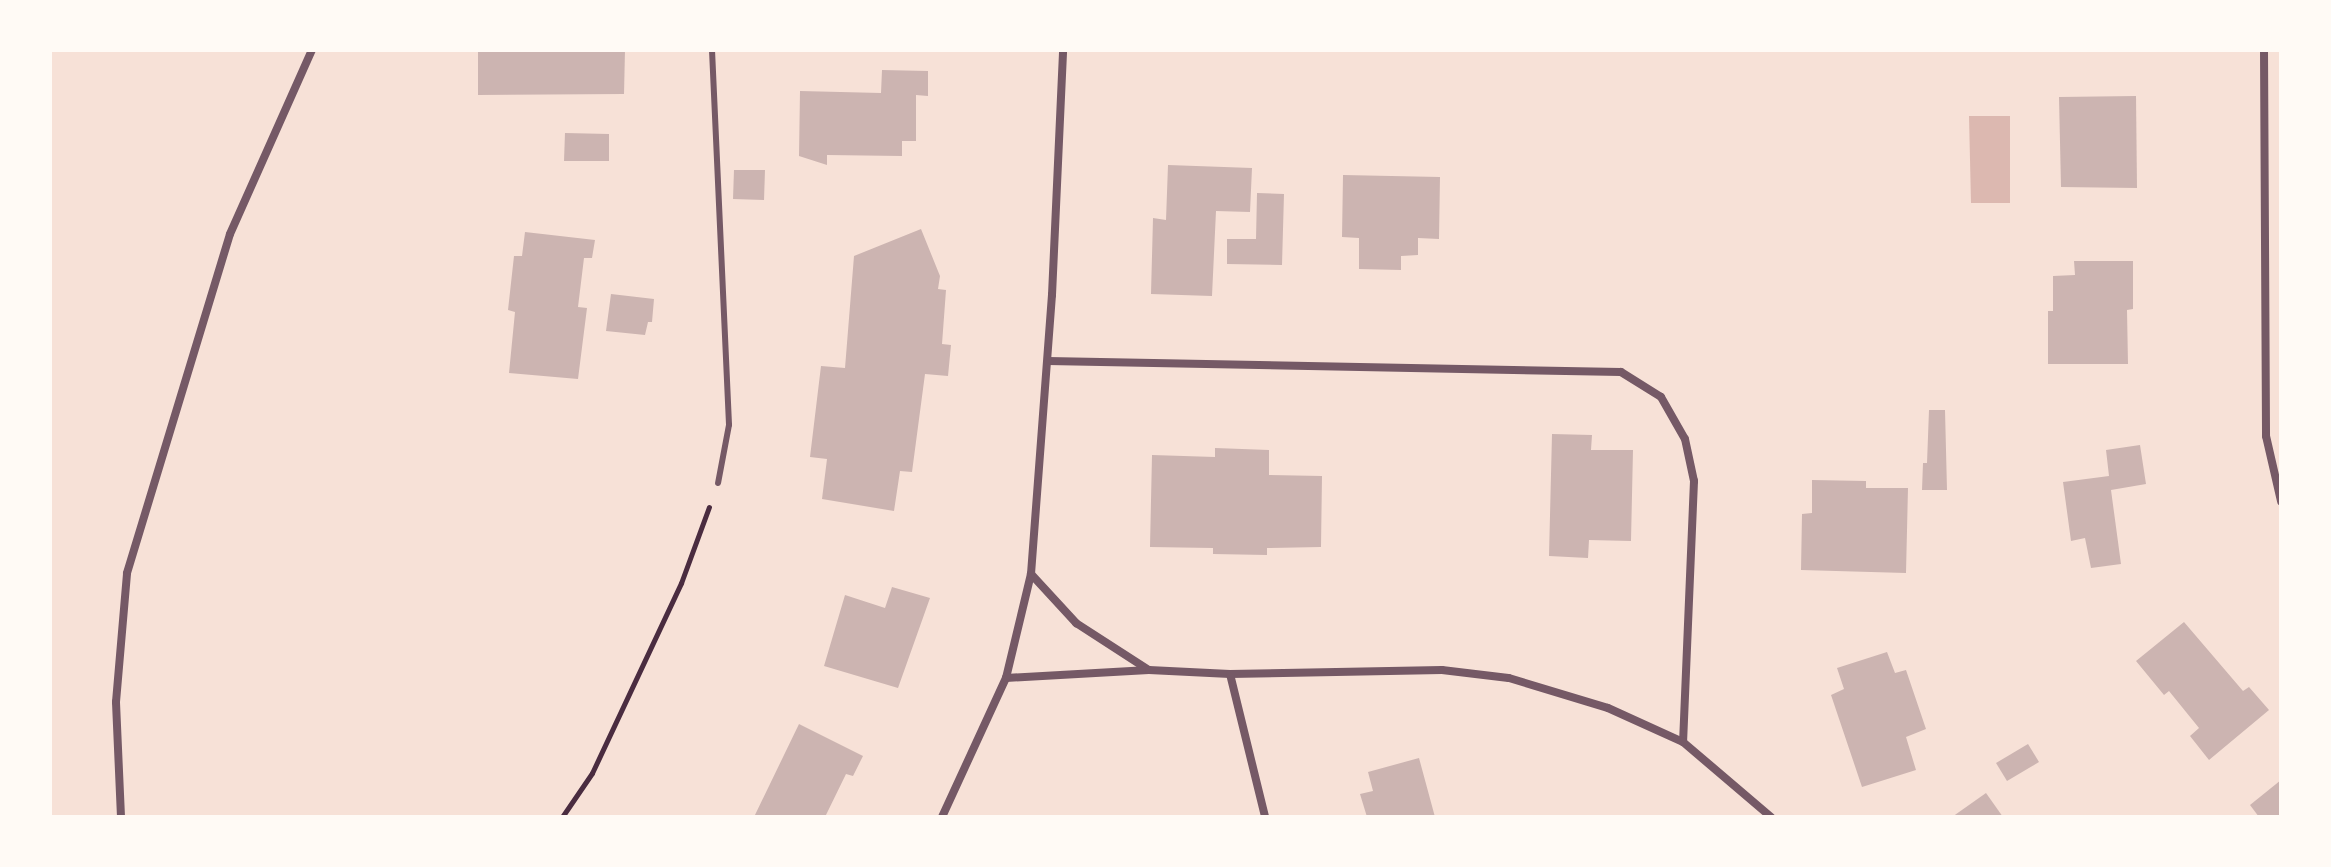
<!DOCTYPE html>
<html>
<head>
<meta charset="utf-8">
<style>
	body { margin:0 }
	#map { position:relative; width:2331px; height:867px; overflow:hidden; background:#f7e1d7; font-family:"Work Sans",sans-serif }
	div>[style] { position:absolute }
	[style*='--x'] { left:calc(var(--x)*1px); top:calc(var(--y)*1px); width:calc(var(--w)*1px); rotate:calc(var(--a)*1deg) }
	.water>* { inset:0; background:#dcb8b0 }
	.building>* { inset:0; background:#ccb4b1 }
	.path>* { height:5px; margin:-2.5px; padding:0 2.5px; transform-origin:2.5px; border-radius:2.5px; background:#4a2c40 }
	.service>* { height:6px; margin:-3px; padding:0 3px; transform-origin:3px; border-radius:3px; background:#755966 }
	.minor>* { height:8px; margin:-4px; padding:0 4px; transform-origin:4px; border-radius:4px; background:#755966 }
	span { translate:-50% -50%; white-space:nowrap; text-align:center; line-height:1.15; -webkit-text-stroke:8px #fffaf5; paint-order:stroke }
	.frame { position:absolute; inset:0; border:52px solid #fffaf5; pointer-events:none }
</style>
</head>
<body>
<div id="map">
	<div class="water">
		<i style="clip-path:polygon(1969px 116px,2010px 116px,2010px 203px,1971px 203px)"></i>
	</div>
	<div class="building">
		<i style="clip-path:polygon(478px 50px,625px 50px,624px 94px,478px 95px)"></i>
		<i style="clip-path:polygon(882px 70px,928px 71px,928px 96px,916px 95px,916px 141px,902px 141px,902px 156px,827px 155px,827px 165px,799px 156px,800px 91px,881px 93px)"></i>
		<i style="clip-path:polygon(2136px 96px,2137px 188px,2061px 187px,2059px 97px)"></i>
		<i style="clip-path:polygon(565px 133px,609px 134px,609px 161px,564px 161px)"></i>
		<i style="clip-path:polygon(1168px 165px,1252px 168px,1250px 212px,1216px 211px,1212px 296px,1151px 294px,1153px 218px,1166px 220px)"></i>
		<i style="clip-path:polygon(734px 170px,765px 170px,764px 200px,733px 199px)"></i>
		<i style="clip-path:polygon(1343px 175px,1440px 177px,1439px 239px,1418px 238px,1418px 255px,1401px 256px,1401px 270px,1359px 269px,1359px 238px,1342px 237px)"></i>
		<i style="clip-path:polygon(1257px 193px,1284px 194px,1282px 265px,1227px 264px,1227px 239px,1256px 239px)"></i>
		<i style="clip-path:polygon(921px 229px,940px 276px,938px 289px,946px 290px,942px 344px,951px 345px,948px 376px,925px 374px,912px 472px,900px 471px,894px 511px,822px 499px,827px 459px,810px 457px,821px 366px,845px 368px,854px 256px)"></i>
		<i style="clip-path:polygon(525px 232px,595px 240px,592px 258px,584px 258px,578px 307px,587px 308px,578px 379px,509px 373px,515px 312px,508px 310px,514px 256px,522px 256px)"></i>
		<i style="clip-path:polygon(2074px 261px,2133px 261px,2133px 309px,2127px 310px,2128px 364px,2048px 364px,2048px 311px,2053px 311px,2053px 276px,2075px 275px)"></i>
		<i style="clip-path:polygon(611px 294px,654px 299px,652px 322px,648px 322px,645px 335px,606px 331px)"></i>
		<i style="clip-path:polygon(1929px 410px,1945px 410px,1947px 490px,1922px 490px,1923px 463px,1927px 463px)"></i>
		<i style="clip-path:polygon(1552px 434px,1592px 435px,1591px 450px,1633px 450px,1631px 541px,1589px 540px,1588px 558px,1549px 556px)"></i>
		<i style="clip-path:polygon(2140px 445px,2146px 484px,2111px 490px,2121px 564px,2091px 568px,2085px 538px,2071px 541px,2063px 482px,2109px 476px,2106px 450px)"></i>
		<i style="clip-path:polygon(1215px 448px,1269px 450px,1269px 475px,1322px 476px,1321px 547px,1267px 548px,1267px 555px,1213px 554px,1213px 548px,1150px 547px,1152px 455px,1215px 457px)"></i>
		<i style="clip-path:polygon(1812px 480px,1866px 481px,1866px 488px,1908px 488px,1906px 573px,1801px 570px,1802px 514px,1812px 513px)"></i>
		<i style="clip-path:polygon(892px 587px,930px 598px,898px 688px,824px 666px,845px 595px,885px 608px)"></i>
		<i style="clip-path:polygon(2184px 622px,2243px 691px,2249px 687px,2269px 710px,2209px 760px,2190px 736px,2199px 728px,2169px 691px,2164px 695px,2136px 661px)"></i>
		<i style="clip-path:polygon(1887px 652px,1895px 673px,1906px 670px,1926px 729px,1906px 737px,1916px 770px,1862px 787px,1831px 695px,1844px 689px,1837px 668px)"></i>
		<i style="clip-path:polygon(799px 724px,863px 756px,853px 776px,846px 774px,825px 817px,754px 817px)"></i>
		<i style="clip-path:polygon(2028px 744px,2039px 762px,2007px 781px,1996px 763px)"></i>
		<i style="clip-path:polygon(1419px 758px,1435px 817px,1367px 817px,1360px 794px,1373px 791px,1368px 772px)"></i>
		<i style="clip-path:polygon(2281px 780px,2281px 817px,2259px 817px,2250px 805px)"></i>
		<i style="clip-path:polygon(1986px 793px,2003px 817px,1952px 817px)"></i>
	</div>
	<div class="path">
		<i style="--x:562;--y:817;--w:53;--a:-55.7"></i>
		<i style="--x:592;--y:773;--w:210;--a:-64.9"></i>
		<i style="--x:681;--y:583;--w:81;--a:-69.8"></i>
	</div>
	<div class="service">
		<i style="--x:712;--y:50;--w:375;--a:87.4"></i>
		<i style="--x:729;--y:425;--w:59;--a:100.7"></i>
	</div>
	<div class="minor">
		<i style="--x:2264;--y:50;--w:386;--a:89.7"></i>
		<i style="--x:2266;--y:436;--w:67;--a:77"></i>
		<i style="--x:1048;--y:361;--w:573;--a:1.1"></i>
		<i style="--x:1621;--y:372;--w:47;--a:32"></i>
		<i style="--x:1661;--y:397;--w:48;--a:60.3"></i>
		<i style="--x:1685;--y:439;--w:43;--a:77.9"></i>
		<i style="--x:1694;--y:481;--w:261;--a:92.4"></i>
		<i style="--x:1031;--y:574;--w:67;--a:47.4"></i>
		<i style="--x:1076;--y:623;--w:85;--a:32.9"></i>
		<i style="--x:1230;--y:674;--w:147;--a:76.2"></i>
		<i style="--x:1006;--y:678;--w:143;--a:-3.2"></i>
		<i style="--x:1149;--y:670;--w:81;--a:2.8"></i>
		<i style="--x:1230;--y:674;--w:212;--a:-1.1"></i>
		<i style="--x:1442;--y:670;--w:67;--a:6.8"></i>
		<i style="--x:1509;--y:678;--w:103;--a:16.9"></i>
		<i style="--x:1608;--y:708;--w:82;--a:24.4"></i>
		<i style="--x:1683;--y:742;--w:116;--a:40.4"></i>
		<i style="--x:121;--y:817;--w:115;--a:-92.5"></i>
		<i style="--x:116;--y:702;--w:129;--a:-85.1"></i>
		<i style="--x:127;--y:573;--w:354;--a:-73.1"></i>
		<i style="--x:230;--y:234;--w:201;--a:-66"></i>
		<i style="--x:942;--y:817;--w:153;--a:-65.3"></i>
		<i style="--x:1006;--y:678;--w:107;--a:-76.5"></i>
		<i style="--x:1031;--y:574;--w:280;--a:-85.7"></i>
		<i style="--x:1052;--y:295;--w:245;--a:-87.4"></i>
	</div>
	<div class="frame"></div>
</div>
</body>
</html>
